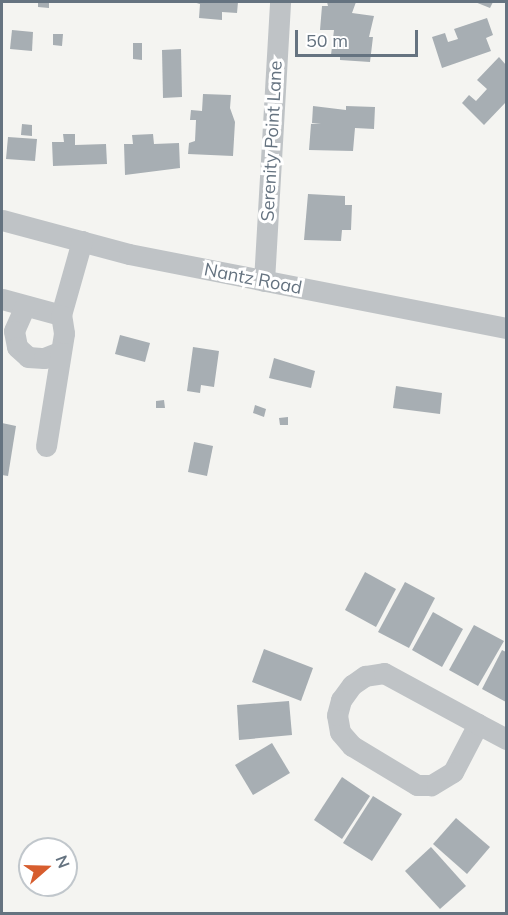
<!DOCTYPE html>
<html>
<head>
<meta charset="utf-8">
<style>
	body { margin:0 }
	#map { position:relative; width:508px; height:915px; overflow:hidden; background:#f4f4f1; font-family:Mulish,sans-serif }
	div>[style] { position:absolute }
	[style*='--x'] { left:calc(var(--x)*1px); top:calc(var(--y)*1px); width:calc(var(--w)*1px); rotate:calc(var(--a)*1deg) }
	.building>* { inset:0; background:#a7aeb3 }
	.minor>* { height:21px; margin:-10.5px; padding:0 10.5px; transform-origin:10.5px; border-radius:10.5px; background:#bfc3c6 }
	span { translate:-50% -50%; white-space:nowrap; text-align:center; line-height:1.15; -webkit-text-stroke:6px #fff; paint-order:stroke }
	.street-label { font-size:18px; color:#657380 }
	.frame { position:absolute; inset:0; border:3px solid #657380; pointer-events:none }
	.north { position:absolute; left:18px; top:837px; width:60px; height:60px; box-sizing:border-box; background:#fff; border:2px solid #c1c7cc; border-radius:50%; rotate:70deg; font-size:16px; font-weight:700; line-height:24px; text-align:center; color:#657380 }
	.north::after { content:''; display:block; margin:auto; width:21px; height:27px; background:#d75d2e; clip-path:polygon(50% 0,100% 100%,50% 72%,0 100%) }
	.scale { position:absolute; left:295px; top:30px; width:123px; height:27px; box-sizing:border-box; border:3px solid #657380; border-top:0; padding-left:8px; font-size:18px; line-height:21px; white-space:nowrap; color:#657380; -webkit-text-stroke:4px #fff; paint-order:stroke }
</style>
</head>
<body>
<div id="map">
	<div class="building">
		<i style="clip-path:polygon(38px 2px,49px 2px,49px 8px,38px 7px)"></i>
		<i style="clip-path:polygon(193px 2px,238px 2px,237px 13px,222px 12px,222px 20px,199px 18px,200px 4px)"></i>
		<i style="clip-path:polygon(327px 2px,356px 2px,352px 13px,374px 16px,369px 37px,373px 37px,370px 62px,340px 60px,340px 55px,331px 55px,334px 30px,320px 30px,322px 6px,328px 6px)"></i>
		<i style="clip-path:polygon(475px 2px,493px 2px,490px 8px)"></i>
		<i style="clip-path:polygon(487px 18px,493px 35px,486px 38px,491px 51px,442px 68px,432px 37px,445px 33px,448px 42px,458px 39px,454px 29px)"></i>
		<i style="clip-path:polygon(12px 30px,33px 32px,32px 51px,10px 49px)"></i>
		<i style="clip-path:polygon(53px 34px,63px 34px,62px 46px,53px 45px)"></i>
		<i style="clip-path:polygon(133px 43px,142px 43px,142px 60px,133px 59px)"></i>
		<i style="clip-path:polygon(181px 49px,182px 97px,163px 98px,162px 50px)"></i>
		<i style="clip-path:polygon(499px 57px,506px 65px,506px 102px,484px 125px,462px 103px,469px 95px,476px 101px,487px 89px,477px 80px)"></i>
		<i style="clip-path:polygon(203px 94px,231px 95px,230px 108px,235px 122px,233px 156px,188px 154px,189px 143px,195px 141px,196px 120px,190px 120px,191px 110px,202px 111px)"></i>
		<i style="clip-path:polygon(313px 106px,346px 110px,346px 106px,375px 107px,374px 129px,355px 128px,353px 151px,309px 150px,311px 124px,321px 123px,312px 123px)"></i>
		<i style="clip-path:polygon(22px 124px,32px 125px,32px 136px,21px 135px)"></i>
		<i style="clip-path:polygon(63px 134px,75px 134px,75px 145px,106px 144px,107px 164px,53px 166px,52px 142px,64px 142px)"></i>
		<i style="clip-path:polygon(153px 134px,154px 144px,179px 143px,180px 168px,125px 175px,124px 144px,133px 144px,132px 135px)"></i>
		<i style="clip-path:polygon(8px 137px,37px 139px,35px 161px,6px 159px)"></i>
		<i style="clip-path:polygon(308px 194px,345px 196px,345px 205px,352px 205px,351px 230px,342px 230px,341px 241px,304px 240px)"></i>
		<i style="clip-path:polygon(120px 335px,150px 343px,145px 362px,115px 354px)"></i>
		<i style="clip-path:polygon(193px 347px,219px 351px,214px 387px,201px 385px,200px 393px,187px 391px)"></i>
		<i style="clip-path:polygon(274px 358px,315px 371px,311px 388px,269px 378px)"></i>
		<i style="clip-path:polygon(396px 386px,442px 393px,440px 414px,393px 408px)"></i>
		<i style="clip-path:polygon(164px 400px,165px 408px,156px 408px,156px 401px)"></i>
		<i style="clip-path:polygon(255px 405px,266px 409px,264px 417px,253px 413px)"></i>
		<i style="clip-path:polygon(288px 417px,288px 425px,280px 425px,279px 418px)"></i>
		<i style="clip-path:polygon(2px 423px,16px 426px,8px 476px,2px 475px)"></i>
		<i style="clip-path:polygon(194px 442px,213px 446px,207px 476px,188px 472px)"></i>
		<i style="clip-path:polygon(365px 572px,396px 589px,376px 627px,345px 610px)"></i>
		<i style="clip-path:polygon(405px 582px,435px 598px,409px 648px,378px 632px)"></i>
		<i style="clip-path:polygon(433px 612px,463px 629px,442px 667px,412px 650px)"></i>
		<i style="clip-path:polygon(474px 625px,504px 641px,478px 686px,449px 670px)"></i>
		<i style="clip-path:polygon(264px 649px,313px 668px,301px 701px,252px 682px)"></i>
		<i style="clip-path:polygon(502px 650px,506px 652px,506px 702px,482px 689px)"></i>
		<i style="clip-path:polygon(289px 701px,292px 735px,239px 740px,237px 705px)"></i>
		<i style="clip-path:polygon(272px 743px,290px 773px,253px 795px,235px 765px)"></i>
		<i style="clip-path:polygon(342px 777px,370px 796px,342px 839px,314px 820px)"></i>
		<i style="clip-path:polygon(373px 796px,402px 814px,372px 861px,343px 843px)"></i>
		<i style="clip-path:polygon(456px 818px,490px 847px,467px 874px,433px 844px)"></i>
		<i style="clip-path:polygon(431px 847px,466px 886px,440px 909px,405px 871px)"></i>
	</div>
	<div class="minor">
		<i style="--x:2;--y:220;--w:131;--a:15"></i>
		<i style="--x:129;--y:254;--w:384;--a:11.1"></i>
		<i style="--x:264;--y:281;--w:279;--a:-86.7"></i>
		<i style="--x:2;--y:299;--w:61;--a:15.2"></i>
		<i style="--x:61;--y:315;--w:77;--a:-74.2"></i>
		<i style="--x:25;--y:306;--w:27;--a:114"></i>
		<i style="--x:14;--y:331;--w:16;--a:79"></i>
		<i style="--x:17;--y:347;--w:15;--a:42"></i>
		<i style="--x:28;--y:357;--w:16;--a:4"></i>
		<i style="--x:44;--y:358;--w:17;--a:-21"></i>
		<i style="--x:46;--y:446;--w:114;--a:-80.9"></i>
		<i style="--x:64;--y:333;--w:18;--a:-99"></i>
		<i style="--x:478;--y:724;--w:54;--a:117.5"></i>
		<i style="--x:453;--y:772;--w:26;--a:149"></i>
		<i style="--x:431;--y:785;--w:14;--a:180"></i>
		<i style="--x:417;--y:785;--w:76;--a:-149"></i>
		<i style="--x:352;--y:746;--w:18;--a:-131"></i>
		<i style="--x:340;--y:732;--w:17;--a:-100"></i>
		<i style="--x:337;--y:715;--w:16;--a:-75"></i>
		<i style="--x:341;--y:700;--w:19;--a:-54"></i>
		<i style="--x:352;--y:685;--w:16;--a:-35"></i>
		<i style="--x:365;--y:676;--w:19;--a:-9"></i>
		<i style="--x:384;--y:673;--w:107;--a:28.5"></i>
		<i style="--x:478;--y:724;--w:32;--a:28"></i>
	</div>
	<div class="street-label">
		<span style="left:272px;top:141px;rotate:-87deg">Serenity Point Lane</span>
		<span style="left:253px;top:279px;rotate:11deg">Nantz Road</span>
	</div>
	<div class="frame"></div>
	<div class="north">N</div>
	<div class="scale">50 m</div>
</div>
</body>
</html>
